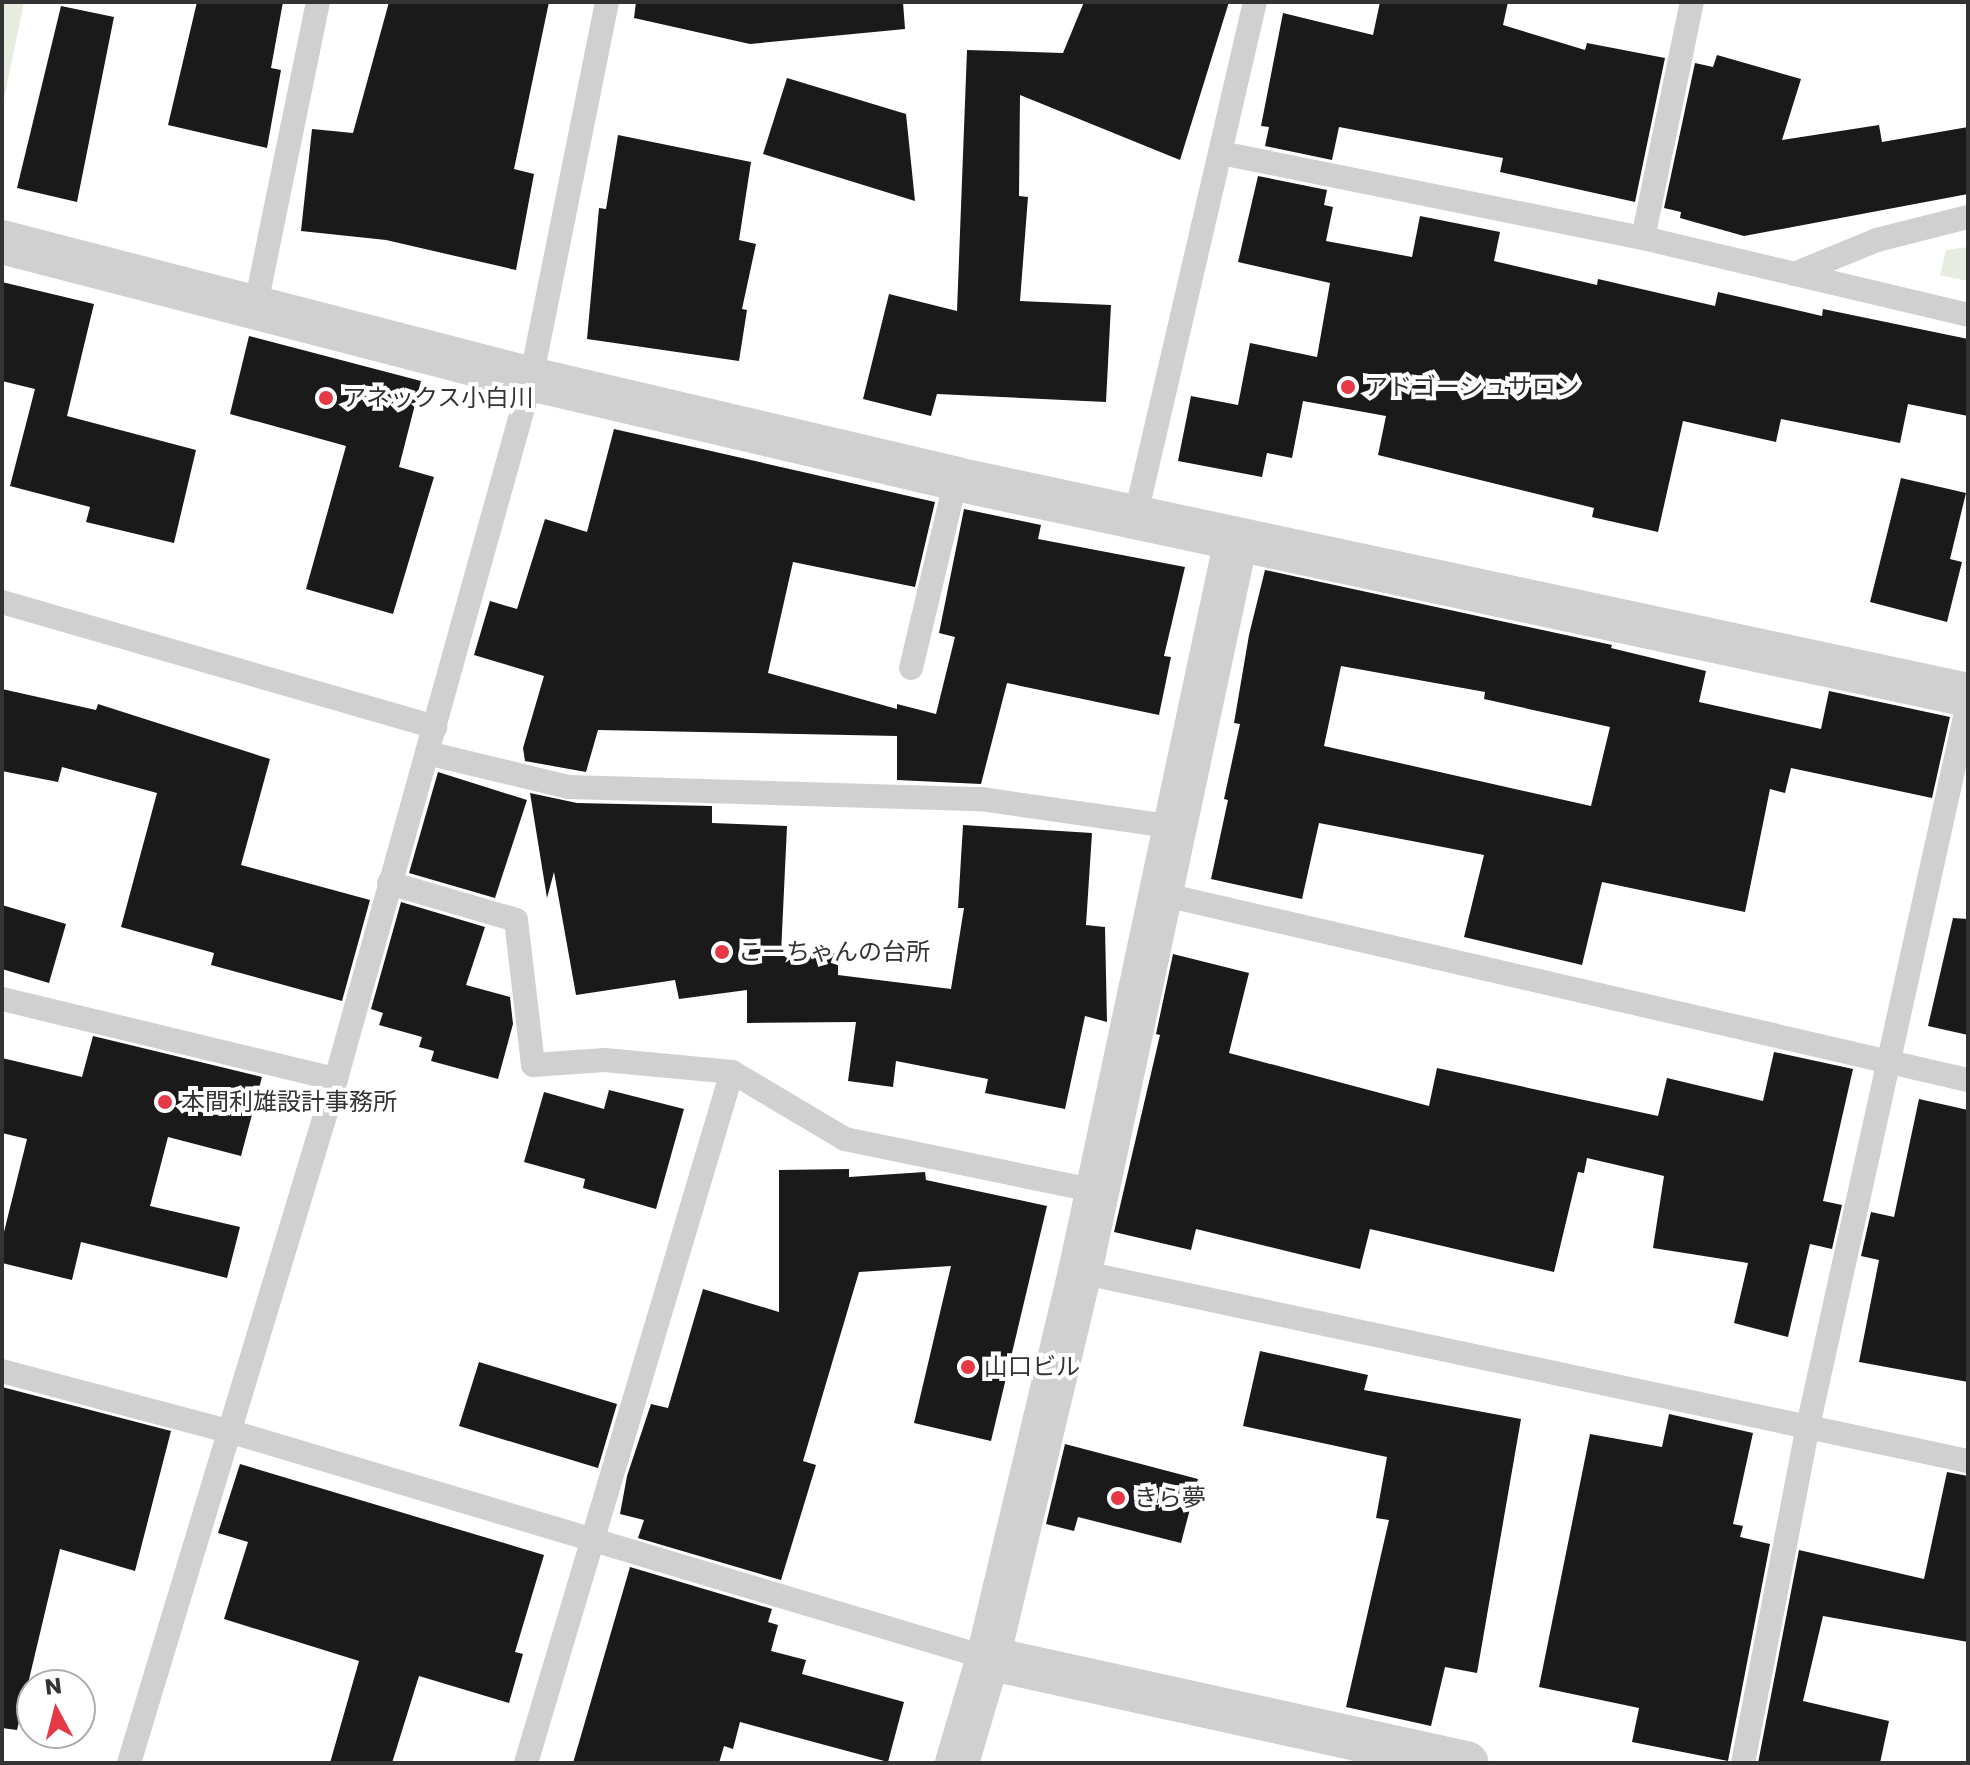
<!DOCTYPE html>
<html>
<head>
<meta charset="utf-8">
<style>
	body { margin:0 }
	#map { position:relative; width:1970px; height:1765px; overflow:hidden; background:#fff; font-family:Poppins,"Noto Sans JP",sans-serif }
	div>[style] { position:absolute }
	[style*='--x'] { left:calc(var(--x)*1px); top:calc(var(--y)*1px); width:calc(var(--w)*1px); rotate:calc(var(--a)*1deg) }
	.green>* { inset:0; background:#e6ecdf }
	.building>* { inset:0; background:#1a1a1a }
	.service>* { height:24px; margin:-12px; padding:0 12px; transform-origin:12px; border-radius:12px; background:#d0d0d0 }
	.minor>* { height:44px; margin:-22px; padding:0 22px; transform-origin:22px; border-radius:22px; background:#d0d0d0 }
	.dots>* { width:22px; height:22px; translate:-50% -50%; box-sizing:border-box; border:4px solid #fff; border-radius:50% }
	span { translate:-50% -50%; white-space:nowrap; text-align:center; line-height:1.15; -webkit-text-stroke:8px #fff; paint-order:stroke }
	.poi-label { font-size:24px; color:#333 }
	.left { translate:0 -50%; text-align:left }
	.frame { position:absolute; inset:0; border:4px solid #333; pointer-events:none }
	.north { position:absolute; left:16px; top:1669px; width:80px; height:80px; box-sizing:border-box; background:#fff; border:2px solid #adadad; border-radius:50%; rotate:353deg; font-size:22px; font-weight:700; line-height:32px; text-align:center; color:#333 }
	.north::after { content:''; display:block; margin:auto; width:28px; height:36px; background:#e63946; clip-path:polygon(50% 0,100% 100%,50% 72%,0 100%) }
</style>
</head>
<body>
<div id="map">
	<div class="green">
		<i style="clip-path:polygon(2px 2px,24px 3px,2px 108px)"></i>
		<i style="clip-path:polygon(1968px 247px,1968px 281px,1940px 275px,1946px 250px)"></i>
	</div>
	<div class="building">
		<i style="clip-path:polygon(197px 2px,283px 2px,271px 68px,281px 70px,267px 148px,168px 125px)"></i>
		<i style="clip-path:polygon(389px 2px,549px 2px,514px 169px,534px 174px,516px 270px,386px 240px,301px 231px,312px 129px,353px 133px)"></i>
		<i style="clip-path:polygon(636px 2px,903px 2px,905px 29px,750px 44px,634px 18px)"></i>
		<i style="clip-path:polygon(1084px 2px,1229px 2px,1180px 160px,1020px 95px,1019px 196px,1028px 197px,1020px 301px,1111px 305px,1106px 402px,937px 394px,931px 416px,863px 399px,889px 294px,957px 311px,967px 50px,1063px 53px)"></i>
		<i style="clip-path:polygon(1380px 2px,1508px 2px,1503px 25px,1585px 50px,1587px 43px,1665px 58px,1635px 202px,1500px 172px,1503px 158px,1339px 127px,1332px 160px,1265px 146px,1269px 127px,1261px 126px,1283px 13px,1373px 35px)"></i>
		<i style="clip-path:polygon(61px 6px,114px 17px,77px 202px,17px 188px)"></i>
		<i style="clip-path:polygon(1717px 55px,1801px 79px,1782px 140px,1879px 125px,1882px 142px,1968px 127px,1968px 194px,1744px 236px,1680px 218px,1681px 212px,1664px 208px,1695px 63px,1713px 67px)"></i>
		<i style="clip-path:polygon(787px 78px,906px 114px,915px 201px,763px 154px)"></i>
		<i style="clip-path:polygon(618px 135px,751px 162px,739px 240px,756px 244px,742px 309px,747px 310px,739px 361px,587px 339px,599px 208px,606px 209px)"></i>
		<i style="clip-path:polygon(1258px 176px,1327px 190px,1324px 205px,1333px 207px,1326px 241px,1412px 257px,1420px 216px,1500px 232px,1494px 261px,1597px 285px,1598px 279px,1715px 306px,1718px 292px,1822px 316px,1823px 309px,1968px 339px,1968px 416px,1908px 404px,1900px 443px,1781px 419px,1776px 442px,1683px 421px,1658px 532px,1592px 517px,1594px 508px,1378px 455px,1386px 416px,1303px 401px,1292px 458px,1267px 453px,1262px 477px,1178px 461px,1191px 396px,1238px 405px,1250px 343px,1317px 357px,1330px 283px,1238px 262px)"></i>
		<i style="clip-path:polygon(2px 282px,94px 304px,67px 416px,196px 450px,174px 543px,86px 522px,90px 507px,10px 486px,35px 389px,2px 381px)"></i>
		<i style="clip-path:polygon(249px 336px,421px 381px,399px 467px,434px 477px,393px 614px,306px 589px,346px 446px,230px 414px)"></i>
		<i style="clip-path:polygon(614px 429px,935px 502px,915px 587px,793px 562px,768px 673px,897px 709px,897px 704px,936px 714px,955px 637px,939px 633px,964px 509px,1041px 525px,1038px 539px,1185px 567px,1164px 656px,1171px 657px,1159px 715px,1007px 683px,981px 784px,897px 780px,897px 736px,598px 730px,586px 772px,525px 761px,523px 748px,544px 676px,474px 655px,490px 601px,517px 609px,545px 519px,587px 532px)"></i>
		<i style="clip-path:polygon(1901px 478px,1966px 493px,1950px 559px,1962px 562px,1947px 622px,1870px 602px)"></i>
		<i style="clip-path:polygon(evenodd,1265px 570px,1612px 645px,1611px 648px,1706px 671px,1699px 702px,1821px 729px,1829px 691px,1950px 717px,1932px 798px,1791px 768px,1785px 793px,1770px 789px,1745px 912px,1602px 882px,1582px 965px,1464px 937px,1484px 855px,1319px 823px,1302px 899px,1211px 879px,1228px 800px,1224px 799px,1240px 724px,1234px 723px,1249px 635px,1265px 570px,1341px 666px,1485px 692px,1484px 699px,1610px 727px,1591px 806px,1324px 746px,1341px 666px)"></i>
		<i style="clip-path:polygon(2px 689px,96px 710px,98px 704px,270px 759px,241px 865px,370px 900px,342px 1001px,211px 965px,214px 953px,121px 927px,157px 793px,62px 767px,58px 782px,2px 771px)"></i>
		<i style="clip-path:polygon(438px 772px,527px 800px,495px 898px,409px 873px)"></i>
		<i style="clip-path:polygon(530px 793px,577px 803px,712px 806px,712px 823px,787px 826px,781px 954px,838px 953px,838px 975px,951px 989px,964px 908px,958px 908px,963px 825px,1092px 833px,1086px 925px,1105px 927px,1107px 1022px,1085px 1016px,1065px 1109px,985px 1093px,988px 1079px,896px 1061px,893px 1087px,848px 1081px,856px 1022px,747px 1023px,747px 990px,679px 999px,675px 980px,576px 995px,554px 872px,547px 898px)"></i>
		<i style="clip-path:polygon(401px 902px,485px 927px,466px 985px,510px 997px,513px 1024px,498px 1079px,431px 1061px,434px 1051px,419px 1047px,422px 1037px,379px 1025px,383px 1013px,371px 1009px)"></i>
		<i style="clip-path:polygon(2px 905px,66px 924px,49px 983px,2px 969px)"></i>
		<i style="clip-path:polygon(1953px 918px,1968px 919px,1968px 1035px,1928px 1026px)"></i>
		<i style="clip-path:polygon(1173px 954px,1249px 973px,1229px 1053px,1429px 1106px,1437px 1068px,1658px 1116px,1667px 1078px,1763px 1101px,1774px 1052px,1853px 1069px,1823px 1201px,1842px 1205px,1832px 1249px,1810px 1244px,1788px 1337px,1734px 1323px,1748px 1263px,1653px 1248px,1664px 1176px,1587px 1158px,1584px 1173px,1578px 1172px,1554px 1272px,1370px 1229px,1360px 1269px,1196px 1229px,1191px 1250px,1114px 1232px,1160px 1035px,1156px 1034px)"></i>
		<i style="clip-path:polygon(93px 1036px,262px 1077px,241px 1156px,168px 1137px,150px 1206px,240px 1227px,227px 1278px,81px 1242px,72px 1280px,2px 1263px,2px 1240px,27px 1139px,2px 1133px,2px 1058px,82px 1077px)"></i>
		<i style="clip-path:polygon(609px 1090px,684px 1109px,656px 1209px,583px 1188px,585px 1179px,524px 1162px,544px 1092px,604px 1109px)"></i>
		<i style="clip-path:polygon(1919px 1099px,1968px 1110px,1968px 1382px,1859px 1362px,1879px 1260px,1861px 1256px,1871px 1212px,1894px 1217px)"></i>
		<i style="clip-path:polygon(849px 1169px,849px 1177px,925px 1172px,926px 1180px,1047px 1206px,991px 1441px,914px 1423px,951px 1266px,859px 1272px,803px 1461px,816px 1465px,781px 1580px,638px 1538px,644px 1520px,620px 1514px,627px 1476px,651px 1404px,668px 1408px,703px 1289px,779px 1312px,779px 1170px)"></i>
		<i style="clip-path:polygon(1260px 1351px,1368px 1375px,1364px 1390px,1521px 1419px,1477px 1673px,1445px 1667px,1431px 1726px,1346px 1707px,1389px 1520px,1376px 1518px,1387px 1457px,1243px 1426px)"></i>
		<i style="clip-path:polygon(479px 1362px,617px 1404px,598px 1468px,459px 1426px)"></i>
		<i style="clip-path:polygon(2px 1387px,171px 1431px,135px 1571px,60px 1549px,17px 1730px,2px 1728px)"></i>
		<i style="clip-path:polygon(1669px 1414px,1753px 1433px,1733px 1524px,1743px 1526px,1740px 1537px,1770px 1544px,1728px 1761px,1632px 1742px,1639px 1708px,1539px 1687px,1590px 1434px,1662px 1447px)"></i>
		<i style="clip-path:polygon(1065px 1444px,1198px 1479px,1181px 1543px,1078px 1517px,1074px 1531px,1046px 1524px)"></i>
		<i style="clip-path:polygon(240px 1464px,544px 1555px,515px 1652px,523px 1654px,509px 1703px,419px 1676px,392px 1763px,330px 1763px,359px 1661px,224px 1619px,248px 1542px,218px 1533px)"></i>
		<i style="clip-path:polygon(1947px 1472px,1968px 1476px,1968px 1642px,1823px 1616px,1803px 1701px,1889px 1721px,1880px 1763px,1758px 1763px,1799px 1550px,1924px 1579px)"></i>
		<i style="clip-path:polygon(630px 1567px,772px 1609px,768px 1622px,778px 1625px,771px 1651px,806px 1660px,802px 1674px,904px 1702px,888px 1762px,740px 1722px,733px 1749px,724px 1746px,719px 1763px,573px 1763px)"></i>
	</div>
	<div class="service">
		<i style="--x:1221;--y:153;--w:430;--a:11.4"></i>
		<i style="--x:1643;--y:238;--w:334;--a:13.3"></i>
		<i style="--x:1643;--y:238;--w:241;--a:-78.3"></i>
		<i style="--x:1794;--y:274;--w:90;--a:-22.3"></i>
		<i style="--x:1877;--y:240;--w:94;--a:-14.2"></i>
		<i style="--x:256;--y:304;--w:308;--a:-78.4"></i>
		<i style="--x:1136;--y:514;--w:526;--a:-76.92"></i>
		<i style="--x:2;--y:602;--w:451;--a:16.1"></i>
		<i style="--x:911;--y:668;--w:194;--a:-76.6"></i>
		<i style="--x:427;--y:753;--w:146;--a:13.5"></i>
		<i style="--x:569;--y:787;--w:412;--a:1.7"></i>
		<i style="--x:981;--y:799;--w:197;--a:8.2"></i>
		<i style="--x:389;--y:883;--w:132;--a:16.2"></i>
		<i style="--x:516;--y:920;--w:146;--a:83.3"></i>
		<i style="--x:533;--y:1065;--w:72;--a:-4"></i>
		<i style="--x:605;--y:1060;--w:128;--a:5.4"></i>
		<i style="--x:732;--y:1072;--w:131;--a:30.7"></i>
		<i style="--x:845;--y:1139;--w:257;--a:11.7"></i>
		<i style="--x:1161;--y:894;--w:828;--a:12.98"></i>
		<i style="--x:2;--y:999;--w:343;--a:13.5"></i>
		<i style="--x:1080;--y:1272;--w:908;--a:12.02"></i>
		<i style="--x:2;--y:1371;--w:238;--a:14.9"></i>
		<i style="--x:232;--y:1432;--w:789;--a:16.64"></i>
		<i style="--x:129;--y:1763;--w:715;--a:-73.16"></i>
		<i style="--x:336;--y:1079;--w:727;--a:-74.43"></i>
		<i style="--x:531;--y:379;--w:385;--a:-78.6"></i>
		<i style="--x:526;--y:1763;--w:721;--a:-73.4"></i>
		<i style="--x:1743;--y:1763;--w:343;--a:-79.1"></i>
		<i style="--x:1808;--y:1426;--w:740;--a:-77.52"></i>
	</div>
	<div class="minor">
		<i style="--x:2;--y:242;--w:546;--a:14.52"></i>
		<i style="--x:531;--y:379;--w:437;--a:13.2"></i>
		<i style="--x:956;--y:479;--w:1035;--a:12.05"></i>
		<i style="--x:988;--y:1658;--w:490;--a:12.4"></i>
		<i style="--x:957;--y:1763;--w:109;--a:-73.6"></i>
		<i style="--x:988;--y:1658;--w:397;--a:-76.6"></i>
		<i style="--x:1080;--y:1272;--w:748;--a:-77.97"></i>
	</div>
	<div class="dots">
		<i style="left:1348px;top:387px;background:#e63946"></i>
		<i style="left:326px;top:398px;background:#e63946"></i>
		<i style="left:722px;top:952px;background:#e63946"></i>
		<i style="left:165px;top:1102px;background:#e63946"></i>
		<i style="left:968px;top:1367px;background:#e63946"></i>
		<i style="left:1118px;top:1498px;background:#e63946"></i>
	</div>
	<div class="poi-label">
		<span class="left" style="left:1364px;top:387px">アドゴーシュサロン</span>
		<span class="left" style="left:342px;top:398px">アネックス小白川</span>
		<span class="left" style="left:738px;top:952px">こーちゃんの台所</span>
		<span class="left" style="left:181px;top:1102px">本間利雄設計事務所</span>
		<span class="left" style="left:984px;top:1367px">山口ビル</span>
		<span class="left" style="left:1134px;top:1498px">きら夢</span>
	</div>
	<div class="frame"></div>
	<div class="north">N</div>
</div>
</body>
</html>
